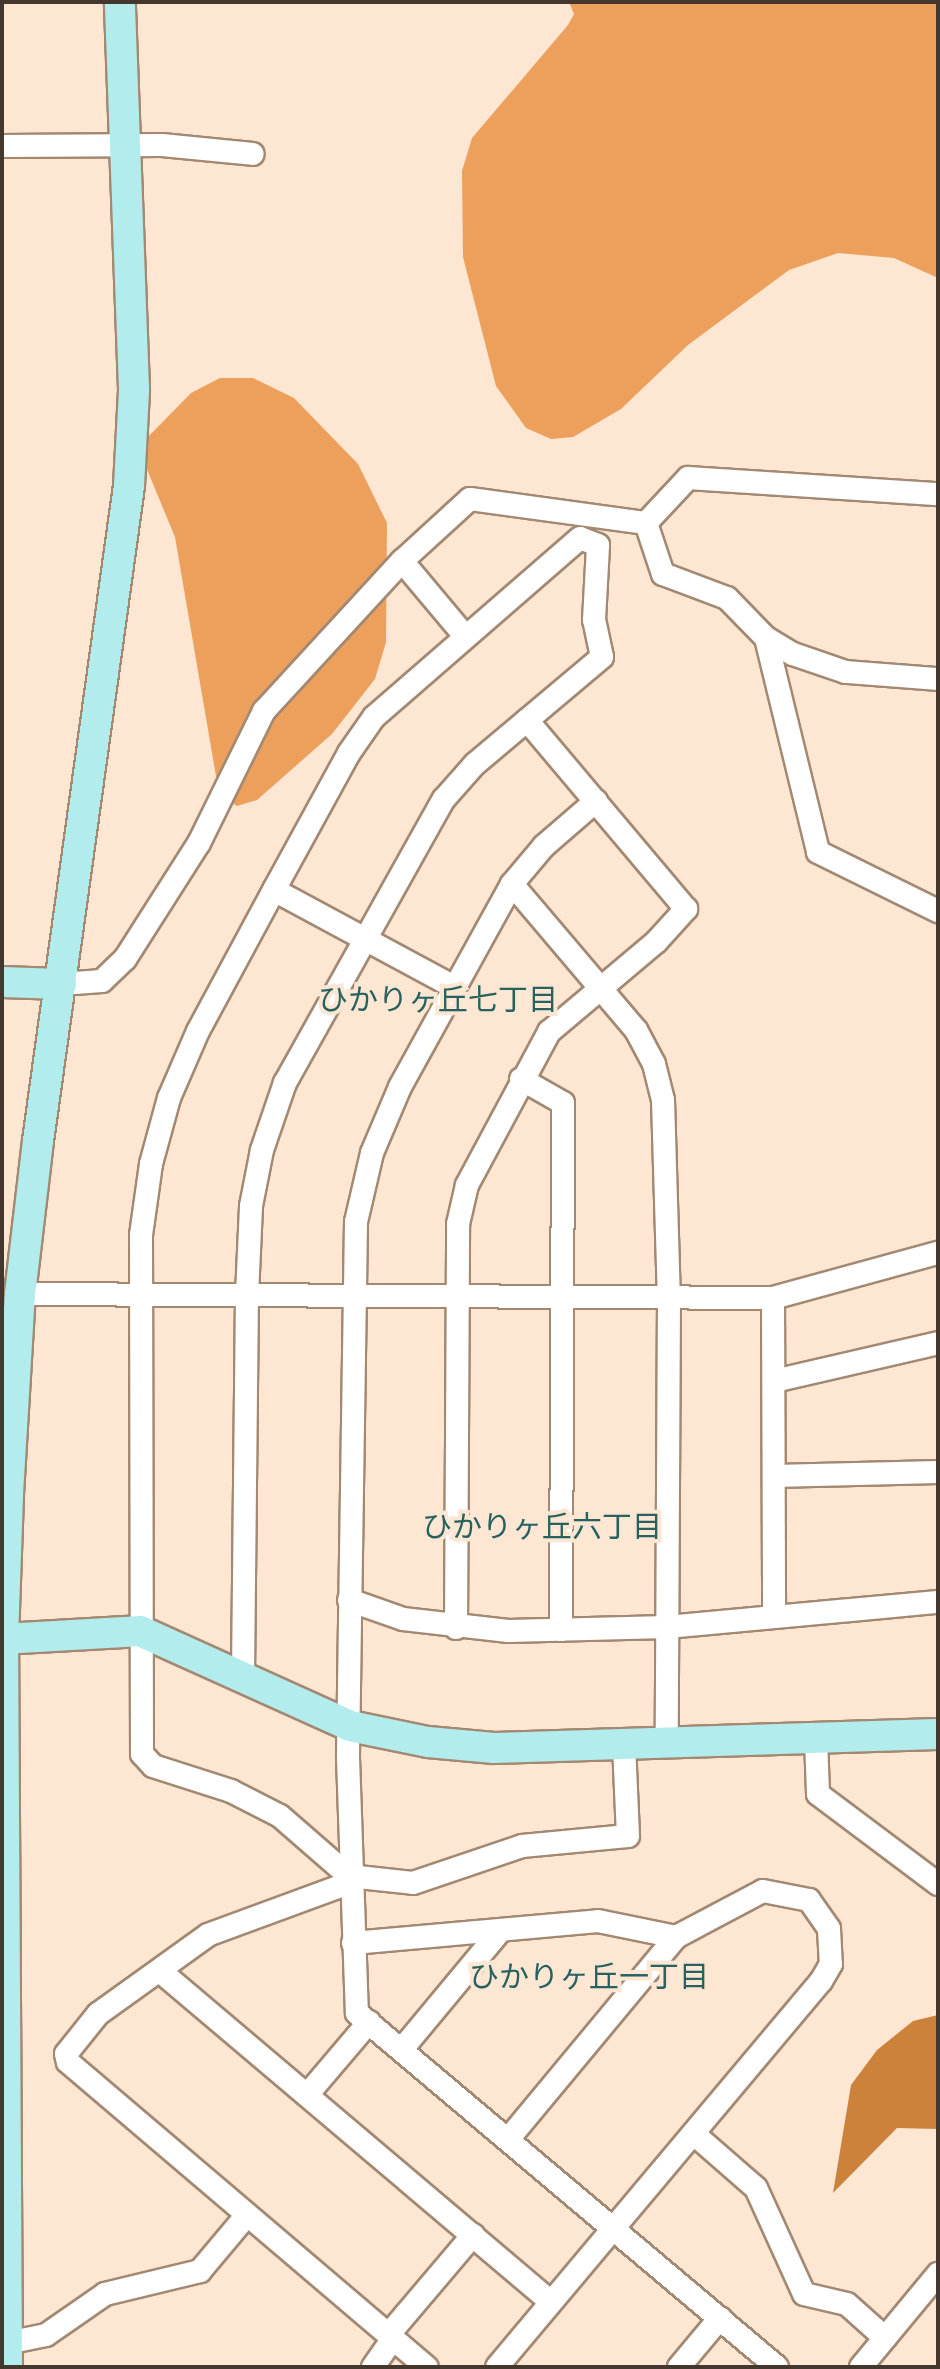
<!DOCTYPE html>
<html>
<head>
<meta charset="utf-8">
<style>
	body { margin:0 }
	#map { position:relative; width:940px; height:2369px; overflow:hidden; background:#fde6d2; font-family:Overpass,"Noto Sans JP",sans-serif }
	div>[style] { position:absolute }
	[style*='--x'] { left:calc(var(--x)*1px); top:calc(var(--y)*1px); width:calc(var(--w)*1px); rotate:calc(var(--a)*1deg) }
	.forest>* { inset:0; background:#eca05b }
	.water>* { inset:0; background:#cc823b }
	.roads { filter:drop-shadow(2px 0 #a38872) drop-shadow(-2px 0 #a38872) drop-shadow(0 2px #a38872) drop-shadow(0 -2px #a38872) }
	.street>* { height:22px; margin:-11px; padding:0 11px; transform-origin:11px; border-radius:11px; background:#fff }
	.secondary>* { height:30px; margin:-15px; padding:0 15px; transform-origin:15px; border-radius:15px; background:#b3ecec }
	span { translate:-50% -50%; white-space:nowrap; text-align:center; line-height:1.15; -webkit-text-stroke:8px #fde6d2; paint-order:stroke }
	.neighbourhood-label { font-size:30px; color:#276160 }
	.frame { position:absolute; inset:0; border:4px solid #43372e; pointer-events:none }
</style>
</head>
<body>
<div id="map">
	<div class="forest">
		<i style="clip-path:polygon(569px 2px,938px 2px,938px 278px,894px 258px,838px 253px,789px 270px,688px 345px,621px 409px,573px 437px,551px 439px,526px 428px,496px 386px,463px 257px,462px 171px,472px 138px,568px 25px,574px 14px)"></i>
		<i style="clip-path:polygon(220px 378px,253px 378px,294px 398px,358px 464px,387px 523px,386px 642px,375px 679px,332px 734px,257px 800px,237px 806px,225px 798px,217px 782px,175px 537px,146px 467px,145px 440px,191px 393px)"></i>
	</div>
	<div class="water">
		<i style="clip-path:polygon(938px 2015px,938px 2129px,897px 2128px,833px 2193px,851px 2085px,877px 2050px,913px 2021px)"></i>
	</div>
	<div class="roads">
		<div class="street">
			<i style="--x:2;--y:146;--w:160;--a:-0.4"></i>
			<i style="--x:162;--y:145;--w:91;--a:5.6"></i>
			<i style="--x:646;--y:523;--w:54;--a:71.6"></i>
			<i style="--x:663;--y:574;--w:68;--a:20.6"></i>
			<i style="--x:727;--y:598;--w:56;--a:45.7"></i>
			<i style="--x:766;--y:638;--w:31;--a:31"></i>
			<i style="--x:793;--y:654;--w:56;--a:18.8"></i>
			<i style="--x:846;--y:672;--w:92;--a:4.4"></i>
			<i style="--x:646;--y:523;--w:62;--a:-47"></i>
			<i style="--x:688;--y:478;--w:251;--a:3.7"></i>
			<i style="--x:402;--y:561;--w:97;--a:50"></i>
			<i style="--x:766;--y:638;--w:220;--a:76.3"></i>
			<i style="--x:818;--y:852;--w:134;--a:26.2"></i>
			<i style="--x:596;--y:801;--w:69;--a:139.1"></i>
			<i style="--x:544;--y:846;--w:50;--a:130.1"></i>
			<i style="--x:512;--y:884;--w:232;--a:118.9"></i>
			<i style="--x:400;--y:1087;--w:72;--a:113"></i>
			<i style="--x:372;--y:1153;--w:71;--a:103.1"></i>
			<i style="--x:356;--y:1222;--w:536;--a:90.86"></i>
			<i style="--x:348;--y:1758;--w:255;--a:88"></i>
			<i style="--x:357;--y:2013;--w:549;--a:40.13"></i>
			<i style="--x:512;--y:884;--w:192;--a:49.7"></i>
			<i style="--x:636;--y:1030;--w:38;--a:62"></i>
			<i style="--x:654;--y:1064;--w:37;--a:76"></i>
			<i style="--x:663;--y:1100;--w:197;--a:88.3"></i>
			<i style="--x:669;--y:1297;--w:444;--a:90.3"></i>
			<i style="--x:274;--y:890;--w:204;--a:28.3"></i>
			<i style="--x:61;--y:984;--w:41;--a:-4.2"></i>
			<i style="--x:102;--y:981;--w:32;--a:-44"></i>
			<i style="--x:125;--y:959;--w:138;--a:-57.5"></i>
			<i style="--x:199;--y:843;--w:147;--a:-63.8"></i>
			<i style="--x:264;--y:711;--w:204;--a:-47.4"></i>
			<i style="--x:402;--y:561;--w:92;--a:-42.4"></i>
			<i style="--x:470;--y:499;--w:178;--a:7.8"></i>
			<i style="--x:521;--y:1079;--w:48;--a:29.7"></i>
			<i style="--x:563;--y:1103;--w:527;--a:90.22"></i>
			<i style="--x:20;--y:1294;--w:753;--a:0.3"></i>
			<i style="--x:773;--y:1298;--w:171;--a:-15.3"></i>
			<i style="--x:773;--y:1298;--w:319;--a:89.8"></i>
			<i style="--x:774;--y:1381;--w:168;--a:-13"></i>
			<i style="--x:774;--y:1476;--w:164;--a:-1.4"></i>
			<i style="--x:349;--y:1600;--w:57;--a:19.4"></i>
			<i style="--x:403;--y:1619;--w:106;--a:6.5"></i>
			<i style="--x:508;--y:1631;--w:159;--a:-1.4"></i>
			<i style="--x:667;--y:1627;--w:272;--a:-5.3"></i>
			<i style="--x:456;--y:1628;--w:404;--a:-89.7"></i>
			<i style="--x:458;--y:1224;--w:40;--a:-77"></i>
			<i style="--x:467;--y:1185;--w:174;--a:-61.8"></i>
			<i style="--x:549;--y:1032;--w:140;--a:-40.1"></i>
			<i style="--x:656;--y:942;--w:45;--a:-47.7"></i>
			<i style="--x:686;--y:909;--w:247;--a:-130.1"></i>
			<i style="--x:243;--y:1676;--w:381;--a:-89.4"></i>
			<i style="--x:247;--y:1295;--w:89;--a:-87.4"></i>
			<i style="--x:251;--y:1206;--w:57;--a:-78.9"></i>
			<i style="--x:262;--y:1150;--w:71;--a:-71.1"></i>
			<i style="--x:285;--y:1083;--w:325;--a:-60.8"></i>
			<i style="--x:444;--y:799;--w:47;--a:-48.5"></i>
			<i style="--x:475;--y:764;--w:166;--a:-40.1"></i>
			<i style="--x:602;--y:657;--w:38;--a:-102"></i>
			<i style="--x:594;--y:620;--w:75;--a:-86.9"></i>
			<i style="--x:598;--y:545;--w:19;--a:-159"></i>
			<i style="--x:580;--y:538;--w:273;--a:139"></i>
			<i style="--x:374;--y:717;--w:44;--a:124.8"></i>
			<i style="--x:349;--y:753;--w:156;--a:118.7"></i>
			<i style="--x:274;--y:890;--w:160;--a:118.3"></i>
			<i style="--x:198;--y:1031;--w:73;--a:113.4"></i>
			<i style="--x:169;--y:1098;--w:68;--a:105.3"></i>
			<i style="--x:151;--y:1164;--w:72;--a:98"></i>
			<i style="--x:141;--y:1235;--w:519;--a:89.89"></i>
			<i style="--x:142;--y:1754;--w:16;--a:47"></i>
			<i style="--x:153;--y:1766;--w:82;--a:17.8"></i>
			<i style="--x:231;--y:1791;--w:55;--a:27"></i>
			<i style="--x:280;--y:1816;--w:91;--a:41"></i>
			<i style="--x:349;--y:1876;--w:64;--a:6.2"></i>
			<i style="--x:413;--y:1883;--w:115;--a:-18.7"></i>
			<i style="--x:522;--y:1846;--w:106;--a:-5.4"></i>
			<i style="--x:628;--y:1836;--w:93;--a:-92.5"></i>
			<i style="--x:816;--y:1739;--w:55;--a:87.9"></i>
			<i style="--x:818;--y:1794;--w:150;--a:36.9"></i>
			<i style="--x:349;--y:1883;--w:150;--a:159.8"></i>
			<i style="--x:208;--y:1935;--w:135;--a:144.3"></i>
			<i style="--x:98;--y:2014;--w:51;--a:128.7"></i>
			<i style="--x:66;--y:2054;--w:8;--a:76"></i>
			<i style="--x:68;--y:2062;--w:471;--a:40.4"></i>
			<i style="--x:353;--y:1943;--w:246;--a:-5.1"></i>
			<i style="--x:598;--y:1921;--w:80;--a:11.6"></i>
			<i style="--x:676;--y:1937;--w:98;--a:-27.9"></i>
			<i style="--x:763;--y:1891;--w:47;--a:11.1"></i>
			<i style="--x:809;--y:1900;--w:35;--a:55"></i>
			<i style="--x:829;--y:1929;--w:35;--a:87"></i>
			<i style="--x:831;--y:1964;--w:20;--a:120"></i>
			<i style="--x:821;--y:1981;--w:504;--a:130.01"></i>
			<i style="--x:160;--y:1971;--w:512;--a:40.25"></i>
			<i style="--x:403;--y:2048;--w:152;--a:-50.3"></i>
			<i style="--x:307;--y:2095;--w:96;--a:-49.7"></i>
			<i style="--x:694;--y:2134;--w:82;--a:41.1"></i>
			<i style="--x:756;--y:2188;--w:116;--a:65.6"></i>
			<i style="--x:804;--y:2294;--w:44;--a:13.1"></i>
			<i style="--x:847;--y:2304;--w:51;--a:41.8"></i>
			<i style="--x:510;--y:2137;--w:260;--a:-50.3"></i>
			<i style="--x:389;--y:2334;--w:130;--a:-49.7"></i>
			<i style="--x:2;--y:2344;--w:45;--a:-11.6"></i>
			<i style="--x:46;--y:2335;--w:72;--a:-34.8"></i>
			<i style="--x:105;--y:2294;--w:98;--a:-13.6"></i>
			<i style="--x:200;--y:2271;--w:73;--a:-50"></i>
			<i style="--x:373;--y:2367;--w:35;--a:-55"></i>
			<i style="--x:679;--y:2367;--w:64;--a:-50.1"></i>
			<i style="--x:861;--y:2367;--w:121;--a:-50.4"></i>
		</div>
		<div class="secondary">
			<i style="--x:2;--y:982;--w:59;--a:1.9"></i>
			<i style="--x:3;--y:1639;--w:137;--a:-3.3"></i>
			<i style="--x:140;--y:1631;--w:230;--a:24.3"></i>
			<i style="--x:350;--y:1726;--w:80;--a:11.6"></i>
			<i style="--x:428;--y:1742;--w:66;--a:5.2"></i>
			<i style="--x:494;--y:1748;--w:444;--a:-1.8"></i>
			<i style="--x:7;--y:2367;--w:728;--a:-90.31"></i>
			<i style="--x:3;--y:1639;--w:145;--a:-88"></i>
			<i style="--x:8;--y:1494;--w:200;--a:-86.6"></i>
			<i style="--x:20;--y:1294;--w:154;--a:-83.3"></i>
			<i style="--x:38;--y:1141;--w:661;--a:-82.09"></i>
			<i style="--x:129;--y:486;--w:97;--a:-87"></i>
			<i style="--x:134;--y:389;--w:387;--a:-92.1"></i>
		</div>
	</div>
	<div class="neighbourhood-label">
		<span style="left:438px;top:1003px">ひかりヶ丘七丁目</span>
		<span style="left:542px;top:1530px">ひかりヶ丘六丁目</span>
		<span style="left:589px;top:1980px">ひかりヶ丘一丁目</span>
	</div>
	<div class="frame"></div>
</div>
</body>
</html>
